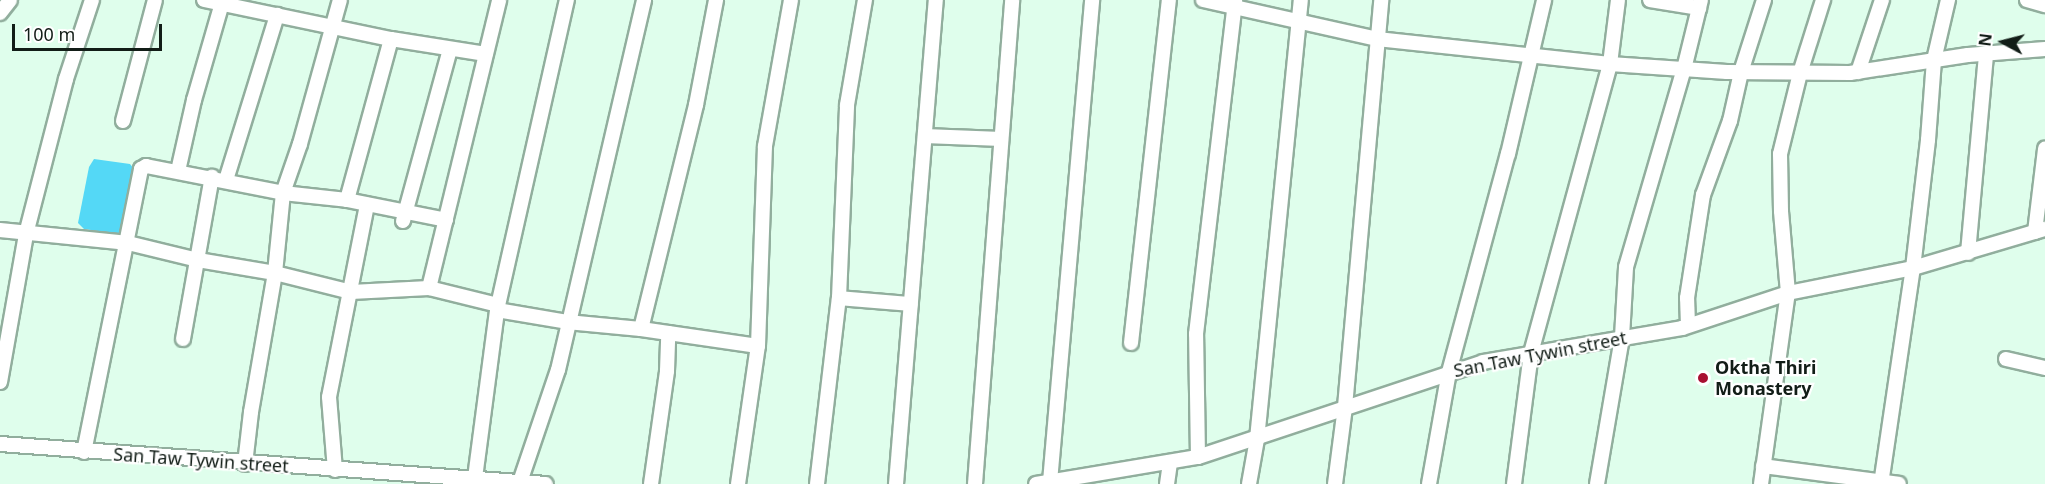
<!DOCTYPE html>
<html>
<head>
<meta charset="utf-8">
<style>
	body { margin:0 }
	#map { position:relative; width:2045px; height:484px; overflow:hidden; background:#dffeec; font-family:"Noto Sans",sans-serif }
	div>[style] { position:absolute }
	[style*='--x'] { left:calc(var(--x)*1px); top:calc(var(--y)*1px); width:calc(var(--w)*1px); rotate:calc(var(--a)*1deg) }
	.water>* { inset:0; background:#54d8f6 }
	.roads { filter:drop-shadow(2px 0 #91ae9d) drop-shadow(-2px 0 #91ae9d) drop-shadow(0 2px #91ae9d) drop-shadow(0 -2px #91ae9d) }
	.minor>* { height:14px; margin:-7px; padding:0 7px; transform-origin:7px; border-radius:7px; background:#fff }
	.dots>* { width:16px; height:16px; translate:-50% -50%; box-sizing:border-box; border:3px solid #fff; border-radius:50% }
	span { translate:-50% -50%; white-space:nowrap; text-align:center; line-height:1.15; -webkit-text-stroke:4.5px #fff; paint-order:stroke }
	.street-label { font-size:18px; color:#121d17 }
	.poi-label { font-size:18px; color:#121d17; font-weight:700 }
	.left { translate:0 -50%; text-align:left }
	.north { position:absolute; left:1973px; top:12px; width:60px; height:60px; -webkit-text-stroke:4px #fff; paint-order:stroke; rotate:277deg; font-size:16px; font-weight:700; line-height:24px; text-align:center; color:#121d17 }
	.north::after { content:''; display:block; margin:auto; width:21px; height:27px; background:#121d17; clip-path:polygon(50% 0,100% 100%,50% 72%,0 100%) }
	.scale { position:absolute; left:12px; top:24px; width:150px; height:27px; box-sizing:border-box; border:3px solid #121d17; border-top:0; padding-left:8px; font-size:18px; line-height:21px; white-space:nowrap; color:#121d17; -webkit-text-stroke:4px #fff; paint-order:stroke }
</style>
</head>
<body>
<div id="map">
	<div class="water">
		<i style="clip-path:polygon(94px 159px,130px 164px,134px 169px,123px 230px,119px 234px,84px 229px,78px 223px,89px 167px)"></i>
	</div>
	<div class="roads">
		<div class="minor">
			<i style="--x:204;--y:0;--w:191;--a:11.8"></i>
			<i style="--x:391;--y:39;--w:96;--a:9"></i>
			<i style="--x:1203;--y:0;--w:178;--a:12.6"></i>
			<i style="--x:1377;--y:39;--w:234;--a:6.1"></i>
			<i style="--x:1610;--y:64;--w:117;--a:3.9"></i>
			<i style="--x:1727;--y:72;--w:123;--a:0.5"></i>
			<i style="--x:1850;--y:73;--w:119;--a:-8.7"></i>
			<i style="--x:1968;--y:55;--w:77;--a:-4.5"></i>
			<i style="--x:1650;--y:0;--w:50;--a:9.3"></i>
			<i style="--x:2027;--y:0;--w:19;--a:16"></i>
			<i style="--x:0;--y:13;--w:16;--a:-52"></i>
			<i style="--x:391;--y:39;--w:167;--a:105.3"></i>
			<i style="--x:347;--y:200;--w:101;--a:11.4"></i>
			<i style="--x:1858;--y:72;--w:76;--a:-71.6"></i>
			<i style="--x:123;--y:121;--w:125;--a:-75.2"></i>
			<i style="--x:925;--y:136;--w:76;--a:2.3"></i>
			<i style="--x:178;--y:171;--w:73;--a:-77.3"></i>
			<i style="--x:194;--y:100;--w:101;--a:-73.9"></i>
			<i style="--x:226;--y:180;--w:173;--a:-72.8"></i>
			<i style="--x:403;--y:221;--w:178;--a:-74.7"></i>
			<i style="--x:0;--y:230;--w:129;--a:5.8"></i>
			<i style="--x:128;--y:243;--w:72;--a:13.7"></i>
			<i style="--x:198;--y:260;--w:78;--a:9.6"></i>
			<i style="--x:275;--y:273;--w:78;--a:14"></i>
			<i style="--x:351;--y:292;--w:78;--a:-2.9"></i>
			<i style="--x:429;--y:288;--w:71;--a:13.8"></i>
			<i style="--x:2035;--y:232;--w:84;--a:-83.1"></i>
			<i style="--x:1968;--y:253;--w:200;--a:-84.8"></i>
			<i style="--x:429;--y:288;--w:296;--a:-76.3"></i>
			<i style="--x:839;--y:298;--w:72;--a:4.8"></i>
			<i style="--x:497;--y:310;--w:71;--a:9.7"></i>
			<i style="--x:567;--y:322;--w:74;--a:5.4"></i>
			<i style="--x:641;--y:329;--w:118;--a:8.3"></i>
			<i style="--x:1688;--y:325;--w:27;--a:-92"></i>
			<i style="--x:1687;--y:298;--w:104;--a:-81.2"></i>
			<i style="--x:1703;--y:195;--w:79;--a:-70"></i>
			<i style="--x:1730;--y:121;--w:50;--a:-77.3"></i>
			<i style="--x:1741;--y:72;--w:76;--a:-72.3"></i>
			<i style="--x:641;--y:329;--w:231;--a:-76.2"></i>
			<i style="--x:696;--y:105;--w:107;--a:-79.2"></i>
			<i style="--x:183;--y:339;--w:165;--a:-79.9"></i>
			<i style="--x:1131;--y:343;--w:345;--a:-83.7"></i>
			<i style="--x:2006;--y:359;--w:40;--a:13"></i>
			<i style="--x:0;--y:382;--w:150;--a:-80"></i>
			<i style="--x:26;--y:234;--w:160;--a:-75.5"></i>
			<i style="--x:66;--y:79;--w:83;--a:-71.8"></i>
			<i style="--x:0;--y:444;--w:547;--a:4.19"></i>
			<i style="--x:84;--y:452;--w:289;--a:-78.6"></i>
			<i style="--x:141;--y:169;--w:6;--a:-31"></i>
			<i style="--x:146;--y:166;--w:140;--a:11.1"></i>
			<i style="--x:283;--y:193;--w:64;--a:6.2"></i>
			<i style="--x:1198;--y:457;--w:123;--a:-90.9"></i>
			<i style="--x:1196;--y:334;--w:336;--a:-83.3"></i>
			<i style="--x:245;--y:464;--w:52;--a:-83.4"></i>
			<i style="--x:251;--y:412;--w:141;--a:-80.2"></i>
			<i style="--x:275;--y:273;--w:80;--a:-84.3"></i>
			<i style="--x:283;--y:193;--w:52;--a:-70.9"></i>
			<i style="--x:300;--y:144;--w:149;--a:-74.5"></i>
			<i style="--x:1763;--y:466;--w:137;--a:7.5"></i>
			<i style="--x:335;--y:470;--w:73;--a:-94.7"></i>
			<i style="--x:329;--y:397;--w:196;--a:-78.8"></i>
			<i style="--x:475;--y:478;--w:169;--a:-82.5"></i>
			<i style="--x:497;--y:310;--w:318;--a:-77.3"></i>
			<i style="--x:520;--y:482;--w:118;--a:-71.3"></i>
			<i style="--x:558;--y:370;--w:380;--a:-76.9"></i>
			<i style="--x:1050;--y:482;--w:484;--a:-85"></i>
			<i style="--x:651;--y:484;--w:114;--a:-81.9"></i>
			<i style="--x:667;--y:371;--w:38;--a:-88"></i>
			<i style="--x:738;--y:484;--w:139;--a:-81.8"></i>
			<i style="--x:758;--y:346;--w:200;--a:-88"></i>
			<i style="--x:765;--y:146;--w:148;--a:-79.9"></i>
			<i style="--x:817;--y:484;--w:187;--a:-83.3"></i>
			<i style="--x:839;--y:298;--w:193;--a:-87.6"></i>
			<i style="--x:847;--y:105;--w:107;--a:-80.3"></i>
			<i style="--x:896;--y:484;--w:486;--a:-85.3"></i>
			<i style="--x:975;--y:484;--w:485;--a:-85.6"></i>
			<i style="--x:1036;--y:484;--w:164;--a:-9.5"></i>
			<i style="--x:1198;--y:457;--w:300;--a:-18.4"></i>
			<i style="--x:1483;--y:362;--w:202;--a:-9.7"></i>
			<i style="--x:1682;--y:328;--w:112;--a:-18.3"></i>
			<i style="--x:1788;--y:293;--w:127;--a:-11.3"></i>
			<i style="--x:1913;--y:268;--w:138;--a:-16.5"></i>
			<i style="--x:1167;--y:484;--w:21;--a:-82"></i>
			<i style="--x:1249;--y:484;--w:46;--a:-79.9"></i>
			<i style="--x:1257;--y:439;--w:441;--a:-84.3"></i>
			<i style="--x:1335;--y:484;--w:78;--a:-82.6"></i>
			<i style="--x:1345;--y:407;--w:409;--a:-84.9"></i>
			<i style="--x:1429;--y:484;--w:114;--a:-79.9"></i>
			<i style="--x:1449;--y:372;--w:226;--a:-74.9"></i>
			<i style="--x:1508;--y:154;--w:158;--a:-76.8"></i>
			<i style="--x:1514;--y:484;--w:132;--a:-82.6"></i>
			<i style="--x:1531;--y:353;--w:300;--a:-74.7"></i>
			<i style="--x:1610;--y:64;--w:64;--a:-82.9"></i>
			<i style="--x:1597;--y:484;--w:149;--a:-80.3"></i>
			<i style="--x:1622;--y:337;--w:70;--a:-86.7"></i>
			<i style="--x:1626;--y:267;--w:206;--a:-73.7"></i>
			<i style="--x:1684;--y:69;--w:71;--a:-76.2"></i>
			<i style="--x:1761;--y:484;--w:193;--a:-82"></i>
			<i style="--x:1788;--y:293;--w:82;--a:-94.9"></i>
			<i style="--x:1781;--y:211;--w:57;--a:-91"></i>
			<i style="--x:1780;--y:154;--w:83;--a:-76.1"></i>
			<i style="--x:1800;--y:73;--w:77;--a:-72.5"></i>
			<i style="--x:1881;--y:484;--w:218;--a:-81.6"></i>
			<i style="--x:1913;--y:268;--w:129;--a:-83.3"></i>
			<i style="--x:1928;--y:140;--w:80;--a:-85.7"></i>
			<i style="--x:1934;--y:60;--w:62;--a:-76.9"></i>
		</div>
	</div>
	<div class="dots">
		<i style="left:1703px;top:378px;background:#a81032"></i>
	</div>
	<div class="street-label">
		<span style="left:1540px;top:354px;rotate:-11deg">San Taw Tywin street</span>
		<span style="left:201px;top:460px;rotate:4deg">San Taw Tywin street</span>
	</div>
	<div class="poi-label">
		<span class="left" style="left:1715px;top:378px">Oktha Thiri<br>Monastery</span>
	</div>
	<div class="north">N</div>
	<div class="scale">100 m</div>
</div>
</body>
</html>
